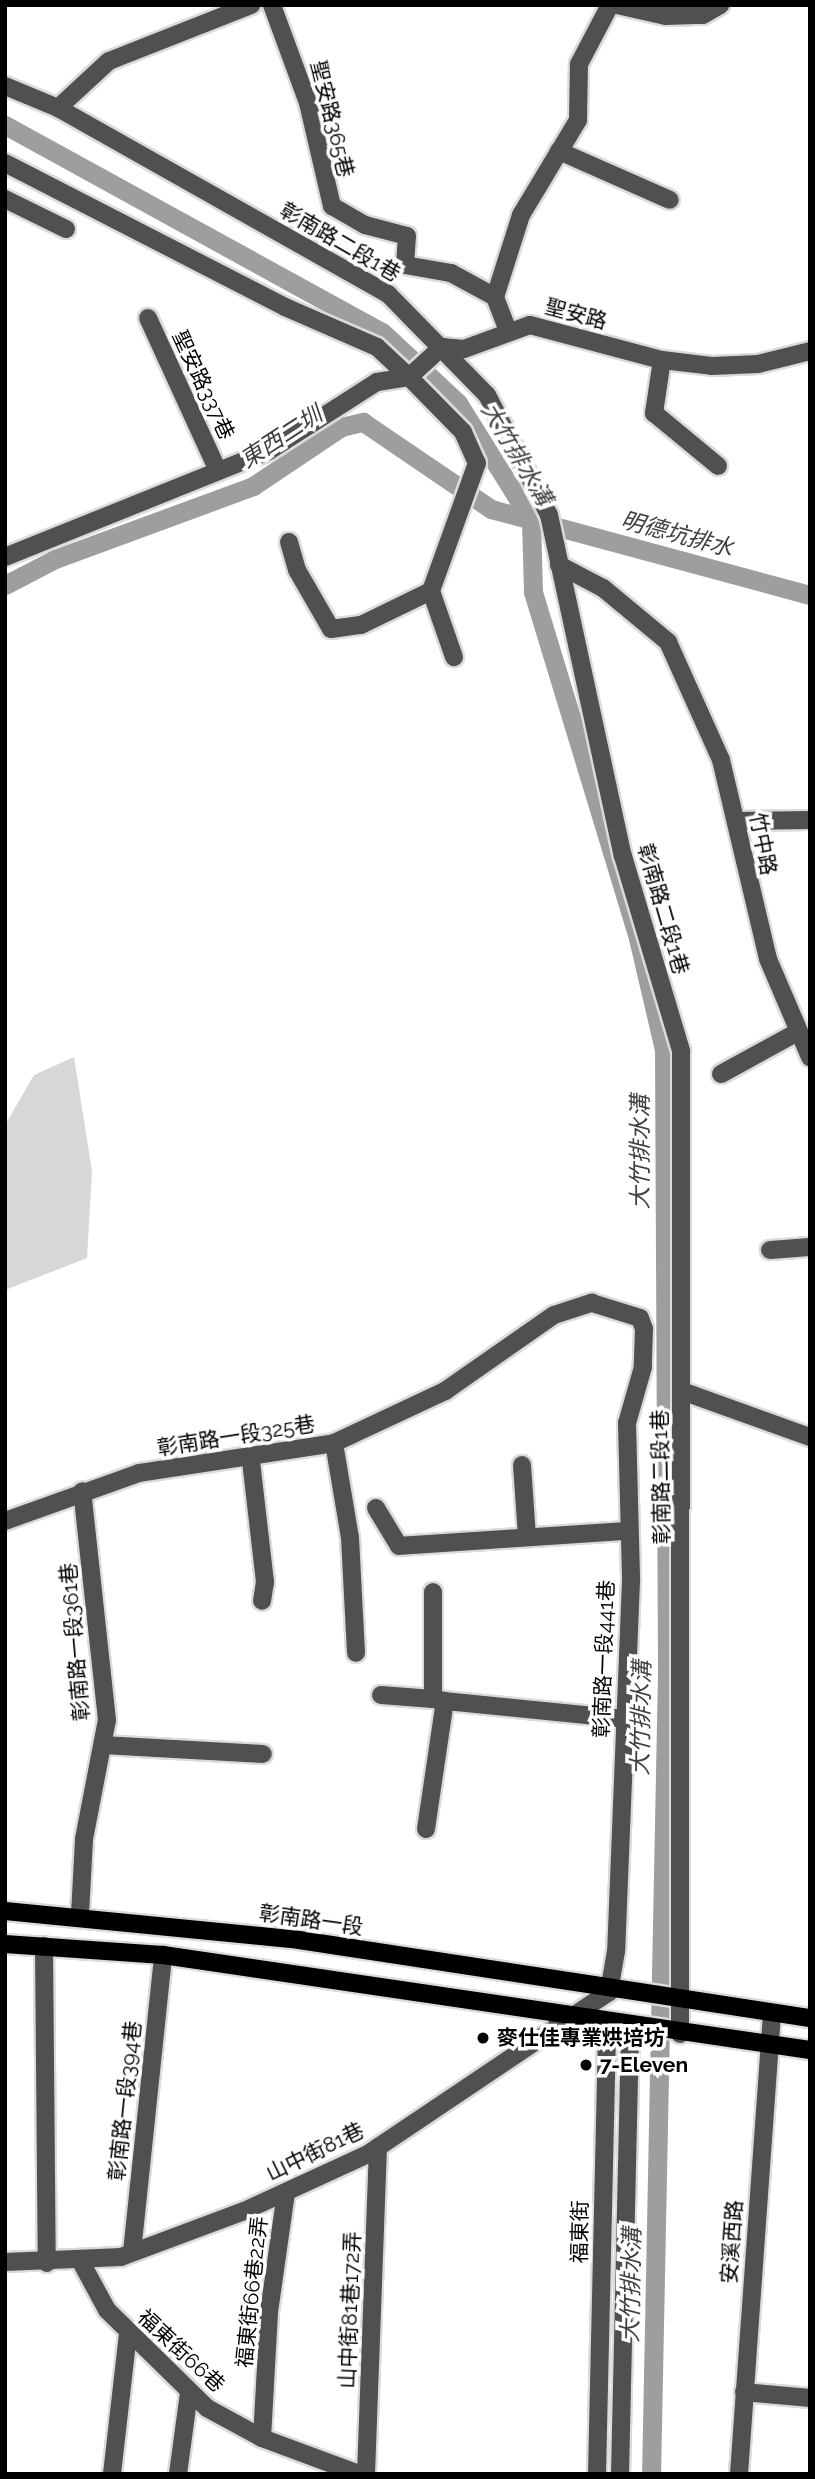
<!DOCTYPE html>
<html>
<head>
<meta charset="utf-8">
<style>
	body { margin:0 }
	#map { position:relative; width:815px; height:2479px; overflow:hidden; background:#fff; font-family:Raleway,"Noto Sans TC",sans-serif }
	div>[style] { position:absolute }
	[style*='--x'] { left:calc(var(--x)*1px); top:calc(var(--y)*1px); width:calc(var(--w)*1px); rotate:calc(var(--a)*1deg) }
	.green>* { inset:0; background:#d7d7d7 }
	.canal>* { height:19px; margin:-9.5px; padding:0 9.5px; transform-origin:9.5px; border-radius:9.5px; background:#9e9e9e }
	.roads { filter:drop-shadow(2px 0 #dbdbdb) drop-shadow(-2px 0 #dbdbdb) drop-shadow(0 2px #dbdbdb) drop-shadow(0 -2px #dbdbdb) }
	.minor>* { height:18px; margin:-9px; padding:0 9px; transform-origin:9px; border-radius:9px; background:#505050 }
	.major>* { height:18px; margin:-9px; padding:0 9px; transform-origin:9px; border-radius:9px; background:#000 }
	.dots>* { width:19px; height:19px; translate:-50% -50%; box-sizing:border-box; border:4px solid #fff; border-radius:50% }
	span { translate:-50% -50%; white-space:nowrap; text-align:center; line-height:1.15; -webkit-text-stroke:7px #fff; paint-order:stroke }
	.street-label { font-size:21px; color:#000 }
	.poi-label { font-size:21px; color:#000; font-weight:700 }
	.left { translate:0 -50%; text-align:left }
	.water-label { font-size:23px; color:#3f3f3f; font-style:italic }
	.frame { position:absolute; inset:0; border:7px solid #000; pointer-events:none }
</style>
</head>
<body>
<div id="map">
	<div class="green">
		<i style="clip-path:polygon(74px 1057px,92px 1171px,87px 1258px,5px 1290px,5px 1125px,34px 1075px)"></i>
	</div>
	<div class="canal">
		<i style="--x:5;--y:125;--w:430;--a:28.8"></i>
		<i style="--x:382;--y:332;--w:104;--a:43.1"></i>
		<i style="--x:458;--y:403;--w:138;--a:58"></i>
		<i style="--x:531;--y:520;--w:72;--a:88.4"></i>
		<i style="--x:533;--y:592;--w:362;--a:73.1"></i>
		<i style="--x:638;--y:938;--w:115;--a:76.9"></i>
		<i style="--x:664;--y:1050;--w:623;--a:89.72"></i>
		<i style="--x:667;--y:1673;--w:801;--a:91.14"></i>
		<i style="--x:5;--y:585;--w:56;--a:-27.5"></i>
		<i style="--x:55;--y:559;--w:211;--a:-20.2"></i>
		<i style="--x:253;--y:486;--w:106;--a:-33.8"></i>
		<i style="--x:341;--y:427;--w:23;--a:-13"></i>
		<i style="--x:363;--y:422;--w:155;--a:34.2"></i>
		<i style="--x:491;--y:509;--w:330;--a:15.1"></i>
	</div>
	<div class="roads">
		<div class="minor">
			<i style="--x:272;--y:5;--w:104;--a:69.8"></i>
			<i style="--x:308;--y:103;--w:106;--a:76.9"></i>
			<i style="--x:332;--y:206;--w:38;--a:30"></i>
			<i style="--x:365;--y:225;--w:43;--a:14.7"></i>
			<i style="--x:407;--y:236;--w:29;--a:94"></i>
			<i style="--x:405;--y:265;--w:47;--a:9.9"></i>
			<i style="--x:451;--y:273;--w:50;--a:28.6"></i>
			<i style="--x:617;--y:5;--w:50;--a:12.7"></i>
			<i style="--x:666;--y:16;--w:37;--a:-2"></i>
			<i style="--x:703;--y:15;--w:20;--a:-30"></i>
			<i style="--x:5;--y:86;--w:57;--a:22.5"></i>
			<i style="--x:58;--y:108;--w:379;--a:29.4"></i>
			<i style="--x:388;--y:294;--w:141;--a:45.6"></i>
			<i style="--x:487;--y:395;--w:135;--a:62.7"></i>
			<i style="--x:549;--y:515;--w:349;--a:77.8"></i>
			<i style="--x:623;--y:856;--w:203;--a:73.4"></i>
			<i style="--x:681;--y:1051;--w:983;--a:90.06"></i>
			<i style="--x:58;--y:108;--w:69;--a:-42.7"></i>
			<i style="--x:109;--y:61;--w:153;--a:-21.5"></i>
			<i style="--x:559;--y:151;--w:121;--a:23.8"></i>
			<i style="--x:5;--y:163;--w:315;--a:27.2"></i>
			<i style="--x:285;--y:307;--w:100;--a:23.5"></i>
			<i style="--x:377;--y:347;--w:44;--a:43.2"></i>
			<i style="--x:409;--y:377;--w:77;--a:45.5"></i>
			<i style="--x:463;--y:432;--w:34;--a:66"></i>
			<i style="--x:477;--y:463;--w:136;--a:109.8"></i>
			<i style="--x:5;--y:199;--w:68;--a:26.2"></i>
			<i style="--x:148;--y:318;--w:168;--a:65.4"></i>
			<i style="--x:508;--y:331;--w:36;--a:-111"></i>
			<i style="--x:495;--y:297;--w:86;--a:-72.4"></i>
			<i style="--x:521;--y:215;--w:111;--a:-59"></i>
			<i style="--x:578;--y:120;--w:56;--a:-89"></i>
			<i style="--x:579;--y:64;--w:67;--a:-62.3"></i>
			<i style="--x:662;--y:360;--w:54;--a:98.6"></i>
			<i style="--x:654;--y:413;--w:83;--a:39.6"></i>
			<i style="--x:289;--y:542;--w:29;--a:74"></i>
			<i style="--x:297;--y:570;--w:68;--a:60"></i>
			<i style="--x:331;--y:629;--w:30;--a:-8"></i>
			<i style="--x:361;--y:625;--w:78;--a:-25.9"></i>
			<i style="--x:431;--y:591;--w:70;--a:70.8"></i>
			<i style="--x:5;--y:557;--w:284;--a:-21.9"></i>
			<i style="--x:269;--y:451;--w:128;--a:-32.6"></i>
			<i style="--x:377;--y:382;--w:32;--a:-9"></i>
			<i style="--x:409;--y:377;--w:45;--a:-42.3"></i>
			<i style="--x:442;--y:347;--w:22;--a:5"></i>
			<i style="--x:464;--y:349;--w:70;--a:-20"></i>
			<i style="--x:530;--y:325;--w:137;--a:14.9"></i>
			<i style="--x:662;--y:360;--w:50;--a:6.8"></i>
			<i style="--x:712;--y:366;--w:46;--a:-2.5"></i>
			<i style="--x:758;--y:364;--w:54;--a:-14"></i>
			<i style="--x:559;--y:565;--w:50;--a:27.6"></i>
			<i style="--x:603;--y:588;--w:85;--a:39.7"></i>
			<i style="--x:668;--y:642;--w:129;--a:65.8"></i>
			<i style="--x:721;--y:760;--w:204;--a:76.7"></i>
			<i style="--x:768;--y:959;--w:107;--a:66.8"></i>
			<i style="--x:736;--y:821;--w:74;--a:-0.8"></i>
			<i style="--x:721;--y:1074;--w:85;--a:-28.7"></i>
			<i style="--x:770;--y:1250;--w:40;--a:-4.3"></i>
			<i style="--x:682;--y:1391;--w:136;--a:19.8"></i>
			<i style="--x:334;--y:1443;--w:96;--a:80.4"></i>
			<i style="--x:350;--y:1538;--w:115;--a:87"></i>
			<i style="--x:251;--y:1461;--w:122;--a:83.4"></i>
			<i style="--x:265;--y:1582;--w:19;--a:99"></i>
			<i style="--x:522;--y:1465;--w:72;--a:86"></i>
			<i style="--x:376;--y:1508;--w:44;--a:58.8"></i>
			<i style="--x:399;--y:1546;--w:227;--a:-3.8"></i>
			<i style="--x:5;--y:1521;--w:142;--a:-19.7"></i>
			<i style="--x:139;--y:1473;--w:197;--a:-8.7"></i>
			<i style="--x:334;--y:1443;--w:123;--a:-25.1"></i>
			<i style="--x:445;--y:1391;--w:133;--a:-34.9"></i>
			<i style="--x:554;--y:1315;--w:40;--a:-18"></i>
			<i style="--x:592;--y:1303;--w:50;--a:17.4"></i>
			<i style="--x:640;--y:1318;--w:12;--a:70"></i>
			<i style="--x:644;--y:1329;--w:38;--a:92"></i>
			<i style="--x:643;--y:1367;--w:58;--a:105.9"></i>
			<i style="--x:627;--y:1423;--w:158;--a:88.5"></i>
			<i style="--x:631;--y:1581;--w:370;--a:92.3"></i>
			<i style="--x:616;--y:1951;--w:42;--a:99.7"></i>
			<i style="--x:609;--y:1992;--w:290;--a:146.1"></i>
			<i style="--x:368;--y:2154;--w:136;--a:155.3"></i>
			<i style="--x:244;--y:2211;--w:131;--a:159.5"></i>
			<i style="--x:121;--y:2257;--w:116;--a:177.5"></i>
			<i style="--x:433;--y:1592;--w:107;--a:90"></i>
			<i style="--x:433;--y:1699;--w:12;--a:9"></i>
			<i style="--x:381;--y:1695;--w:52;--a:4.4"></i>
			<i style="--x:103;--y:1745;--w:160;--a:3.2"></i>
			<i style="--x:426;--y:1829;--w:129;--a:-81.6"></i>
			<i style="--x:445;--y:1701;--w:181;--a:5.7"></i>
			<i style="--x:80;--y:1914;--w:75;--a:-86.9"></i>
			<i style="--x:84;--y:1839;--w:121;--a:-79.1"></i>
			<i style="--x:107;--y:1720;--w:230;--a:-96.2"></i>
			<i style="--x:44;--y:1946;--w:317;--a:89.5"></i>
			<i style="--x:132;--y:2252;--w:299;--a:-84"></i>
			<i style="--x:80;--y:2260;--w:57;--a:61.6"></i>
			<i style="--x:107;--y:2310;--w:140;--a:44.4"></i>
			<i style="--x:207;--y:2408;--w:63;--a:28.6"></i>
			<i style="--x:262;--y:2438;--w:103;--a:20.4"></i>
			<i style="--x:744;--y:2392;--w:66;--a:5.2"></i>
			<i style="--x:262;--y:2438;--w:126;--a:-86.8"></i>
			<i style="--x:269;--y:2312;--w:121;--a:-81.9"></i>
			<i style="--x:112;--y:2474;--w:141;--a:-83.5"></i>
			<i style="--x:178;--y:2474;--w:82;--a:-82.3"></i>
			<i style="--x:366;--y:2474;--w:327;--a:-87.9"></i>
			<i style="--x:597;--y:2474;--w:451;--a:-88.7"></i>
			<i style="--x:620;--y:2474;--w:447;--a:-88.7"></i>
			<i style="--x:739;--y:2474;--w:462;--a:-85.9"></i>
		</div>
		<div class="major">
			<i style="--x:5;--y:1911;--w:295;--a:5.6"></i>
			<i style="--x:299;--y:1940;--w:517;--a:8.68"></i>
			<i style="--x:5;--y:1944;--w:158;--a:4"></i>
			<i style="--x:163;--y:1955;--w:654;--a:8.35"></i>
		</div>
	</div>
	<div class="dots">
		<i style="left:483px;top:2038px;background:#000"></i>
		<i style="left:586px;top:2065px;background:#000"></i>
	</div>
	<div class="street-label">
		<span style="left:332px;top:119px;rotate:76deg">聖安路365巷</span>
		<span style="left:340px;top:242px;rotate:30deg">彰南路二段1巷</span>
		<span style="left:576px;top:314px;rotate:15deg">聖安路</span>
		<span style="left:203px;top:385px;rotate:65deg">聖安路337巷</span>
		<span style="left:763px;top:844px;rotate:79deg">竹中路</span>
		<span style="left:663px;top:909px;rotate:74deg">彰南路二段1巷</span>
		<span style="left:236px;top:1436px;rotate:-9deg">彰南路一段325巷</span>
		<span style="left:661px;top:1477px;rotate:-91deg">彰南路二段1巷</span>
		<span style="left:75px;top:1642px;rotate:-95deg">彰南路一段361巷</span>
		<span style="left:604px;top:1659px;rotate:-88deg">彰南路一段441巷</span>
		<span style="left:311px;top:1920px;rotate:8deg">彰南路一段</span>
		<span style="left:125px;top:2101px;rotate:-84deg">彰南路一段394巷</span>
		<span style="left:315px;top:2152px;rotate:-26deg">山中街81巷</span>
		<span style="left:580px;top:2232px;rotate:-89deg">福東街</span>
		<span style="left:732px;top:2242px;rotate:-86deg">安溪西路</span>
		<span style="left:252px;top:2292px;rotate:-84deg">福東街66巷22弄</span>
		<span style="left:350px;top:2310px;rotate:-88deg">山中街81巷172弄</span>
		<span style="left:181px;top:2351px;rotate:43deg">福東街66巷</span>
	</div>
	<div class="poi-label">
		<span class="left" style="left:497px;top:2038px">麥仕佳專業烘培坊</span>
		<span class="left" style="left:600px;top:2065px">7-Eleven</span>
	</div>
	<div class="water-label">
		<span style="left:281px;top:437px;rotate:-33deg">東西二圳</span>
		<span style="left:517px;top:454px;rotate:59deg">大竹排水溝</span>
		<span style="left:677px;top:534px;rotate:15deg">明德坑排水</span>
		<span style="left:640px;top:1152px;rotate:-90deg">大竹排水溝</span>
		<span style="left:641px;top:1718px;rotate:-89deg">大竹排水溝</span>
		<span style="left:631px;top:2285px;rotate:-89deg">大竹排水溝</span>
	</div>
	<div class="frame"></div>
</div>
</body>
</html>
